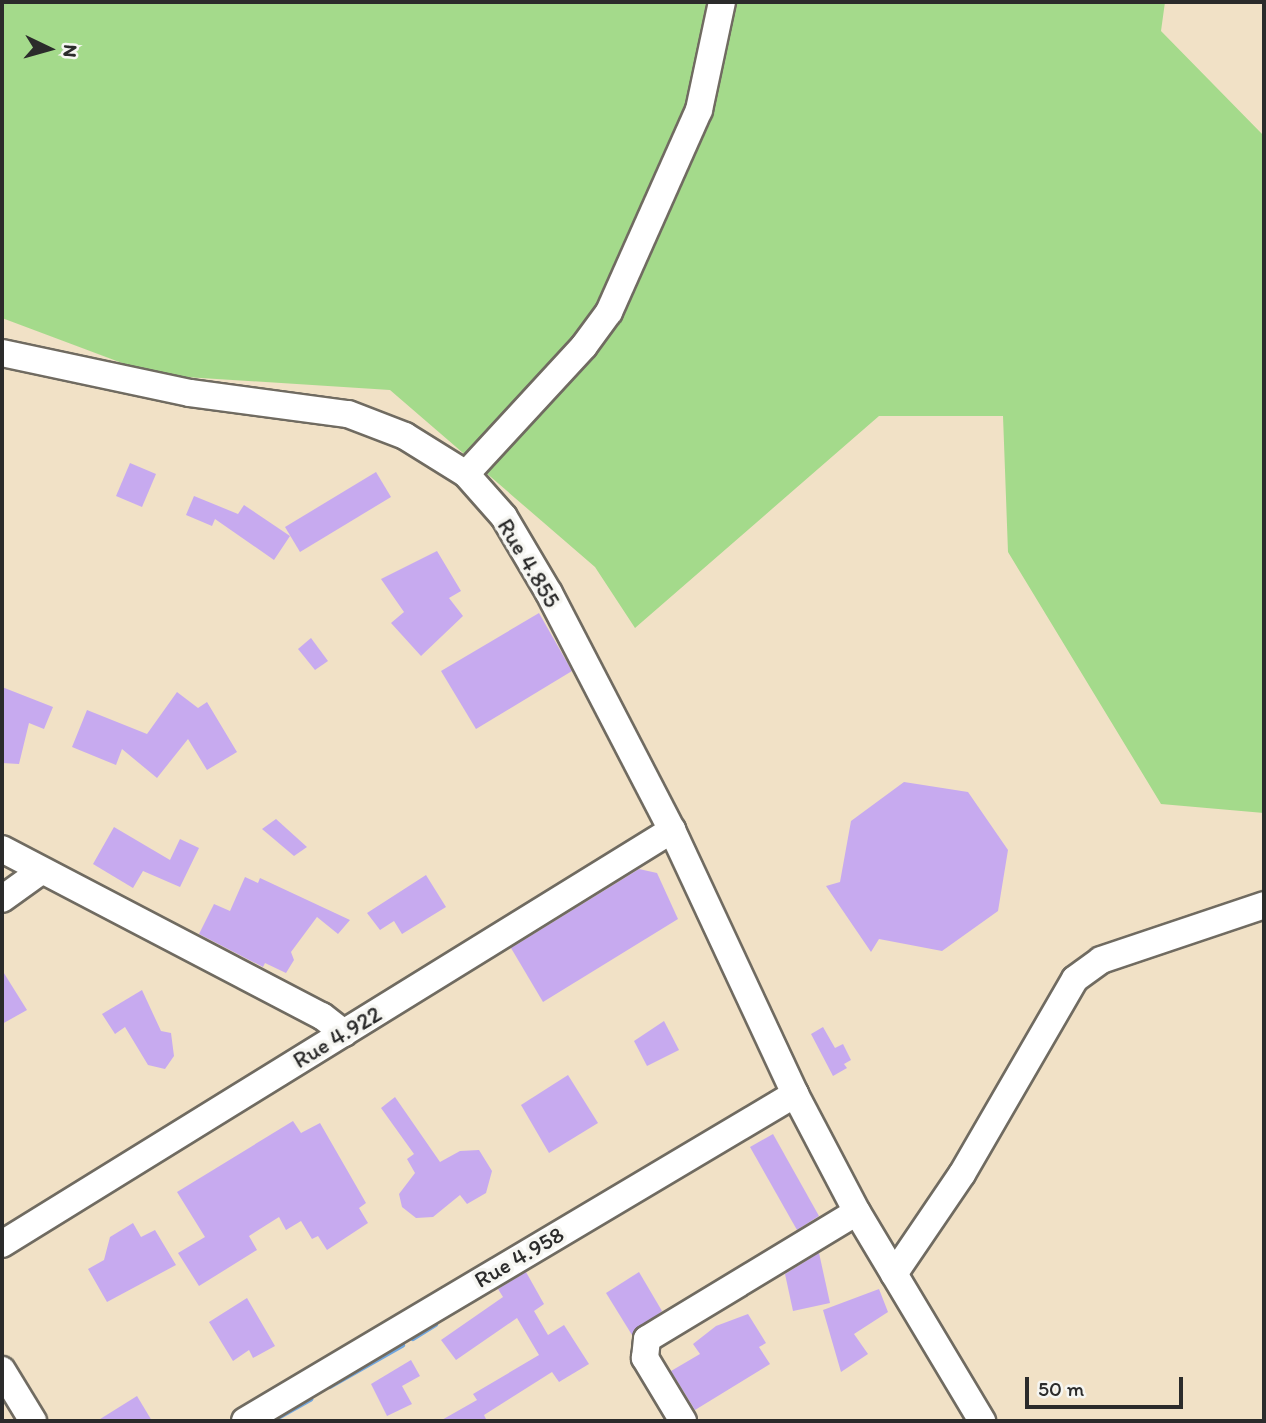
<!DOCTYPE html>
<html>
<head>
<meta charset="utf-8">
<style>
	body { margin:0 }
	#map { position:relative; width:1266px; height:1423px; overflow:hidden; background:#f1e1c6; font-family:Itim,sans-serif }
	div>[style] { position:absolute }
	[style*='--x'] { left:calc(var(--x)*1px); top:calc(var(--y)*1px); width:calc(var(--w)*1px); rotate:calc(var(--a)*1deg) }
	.green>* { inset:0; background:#a4da8b }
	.stream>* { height:6px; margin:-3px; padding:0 3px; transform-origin:3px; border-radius:3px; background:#71a6de }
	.building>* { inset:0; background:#c7aaef }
	.roads { filter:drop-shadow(2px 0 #706b61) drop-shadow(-2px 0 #706b61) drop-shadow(0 2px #706b61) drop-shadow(0 -2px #706b61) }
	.minor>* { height:26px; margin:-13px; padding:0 13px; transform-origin:13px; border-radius:13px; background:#fff }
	span { translate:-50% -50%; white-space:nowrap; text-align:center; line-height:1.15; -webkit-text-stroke:7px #f6f6f2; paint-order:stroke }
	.street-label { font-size:23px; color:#2b2b2b }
	.frame { position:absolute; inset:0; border:4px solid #2b2b2b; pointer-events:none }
	.north { position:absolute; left:14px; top:14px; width:70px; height:70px; -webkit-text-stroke:5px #f6f6f2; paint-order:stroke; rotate:95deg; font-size:19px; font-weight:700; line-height:28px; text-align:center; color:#2b2b2b }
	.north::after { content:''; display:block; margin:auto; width:24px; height:32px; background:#2b2b2b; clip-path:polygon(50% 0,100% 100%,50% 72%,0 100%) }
	.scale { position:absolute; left:1025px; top:1377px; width:158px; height:32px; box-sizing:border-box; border:4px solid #2b2b2b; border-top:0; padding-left:9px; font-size:21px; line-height:24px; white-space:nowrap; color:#2b2b2b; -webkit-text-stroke:5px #f6f6f2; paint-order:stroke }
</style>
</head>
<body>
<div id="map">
	<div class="green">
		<i style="clip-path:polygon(2px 2px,1165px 2px,1161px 31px,1264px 136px,1264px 813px,1161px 804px,1008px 552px,1003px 416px,879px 416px,635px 628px,595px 567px,390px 390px,154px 375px,2px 318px)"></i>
	</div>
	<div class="stream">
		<i style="--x:413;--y:1338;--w:26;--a:-32"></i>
		<i style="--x:330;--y:1386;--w:83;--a:-29.7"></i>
		<i style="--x:271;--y:1421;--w:45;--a:-29.4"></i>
	</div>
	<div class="building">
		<i style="clip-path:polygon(130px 463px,156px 474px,142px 507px,116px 496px)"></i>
		<i style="clip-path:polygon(376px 472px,391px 497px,300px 552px,285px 527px)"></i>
		<i style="clip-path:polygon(194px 496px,238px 514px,244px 505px,290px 536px,274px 560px,215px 519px,212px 526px,186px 515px)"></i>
		<i style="clip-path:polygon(437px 551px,461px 591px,449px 598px,463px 616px,421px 656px,391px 623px,404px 612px,381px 579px)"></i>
		<i style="clip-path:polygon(539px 613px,572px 671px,476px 729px,441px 671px)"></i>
		<i style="clip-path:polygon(311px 638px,328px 661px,315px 670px,298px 649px)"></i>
		<i style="clip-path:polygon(2px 687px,53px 707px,44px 729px,29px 723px,19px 764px,2px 763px)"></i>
		<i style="clip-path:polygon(177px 692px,198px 708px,207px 702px,237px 752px,207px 770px,188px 739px,157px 778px,122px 749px,116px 765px,72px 747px,87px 710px,147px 734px)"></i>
		<i style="clip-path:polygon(904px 782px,968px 792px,1008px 850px,998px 911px,942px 951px,879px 939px,871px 952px,826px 886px,840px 882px,851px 821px)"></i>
		<i style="clip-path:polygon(276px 819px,307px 847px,294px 856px,262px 829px)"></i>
		<i style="clip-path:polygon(114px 827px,170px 860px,180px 839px,199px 848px,180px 887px,143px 871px,133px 888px,93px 864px)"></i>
		<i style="clip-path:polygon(639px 869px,657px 873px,678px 919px,543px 1002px,511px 948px)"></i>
		<i style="clip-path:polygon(426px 875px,446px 907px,402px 934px,394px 921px,380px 930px,367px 913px)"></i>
		<i style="clip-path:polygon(245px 877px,258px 883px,260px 878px,350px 920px,338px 934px,317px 917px,291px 952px,294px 960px,286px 973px,265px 963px,263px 967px,199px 934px,214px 904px,230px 911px)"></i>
		<i style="clip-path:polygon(2px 970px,27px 1010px,2px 1024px)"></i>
		<i style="clip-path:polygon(142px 990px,161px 1031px,171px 1033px,174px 1056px,165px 1069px,148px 1065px,125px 1027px,115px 1034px,102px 1014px)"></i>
		<i style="clip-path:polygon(664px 1021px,679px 1050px,647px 1066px,634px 1041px)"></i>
		<i style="clip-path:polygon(823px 1027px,835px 1048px,843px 1044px,851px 1060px,844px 1064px,847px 1068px,833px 1076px,811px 1034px)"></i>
		<i style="clip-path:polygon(568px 1075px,598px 1123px,549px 1153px,521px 1105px)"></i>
		<i style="clip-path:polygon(395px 1097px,440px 1162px,460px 1151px,479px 1150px,492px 1171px,486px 1193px,467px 1204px,460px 1195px,433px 1217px,416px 1218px,402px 1207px,399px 1194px,415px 1173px,407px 1159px,414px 1154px,381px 1108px)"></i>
		<i style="clip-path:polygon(293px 1121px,301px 1133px,320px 1123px,366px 1203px,359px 1208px,368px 1223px,327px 1250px,318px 1236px,312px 1239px,301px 1221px,286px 1230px,279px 1217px,249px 1236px,257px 1250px,199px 1286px,178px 1253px,205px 1237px,177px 1192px)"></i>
		<i style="clip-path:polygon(773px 1134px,819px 1216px,797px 1230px,750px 1147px)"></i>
		<i style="clip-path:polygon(133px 1223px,141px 1237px,155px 1230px,176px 1265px,107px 1302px,88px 1269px,104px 1260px,110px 1237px)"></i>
		<i style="clip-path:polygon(819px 1253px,830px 1303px,793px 1311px,785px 1274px)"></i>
		<i style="clip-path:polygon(526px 1272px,544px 1304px,534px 1311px,548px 1335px,564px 1325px,589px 1364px,559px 1382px,552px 1372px,484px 1415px,487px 1421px,440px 1421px,477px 1400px,473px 1394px,539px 1355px,517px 1318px,456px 1360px,441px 1340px,503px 1297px,498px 1289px)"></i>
		<i style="clip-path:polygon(639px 1272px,662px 1311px,632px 1335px,606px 1293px)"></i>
		<i style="clip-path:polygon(879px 1289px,888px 1312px,854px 1334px,868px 1354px,841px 1372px,823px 1310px)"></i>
		<i style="clip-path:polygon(247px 1298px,275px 1346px,253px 1358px,249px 1350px,233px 1361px,209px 1322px)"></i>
		<i style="clip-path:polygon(748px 1314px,766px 1343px,759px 1347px,770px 1364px,695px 1410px,671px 1371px,700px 1354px,693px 1344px,716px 1326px)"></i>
		<i style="clip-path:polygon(411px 1360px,420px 1376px,402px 1386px,412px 1404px,387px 1416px,371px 1384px)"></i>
		<i style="clip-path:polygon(137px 1396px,152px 1421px,97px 1421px)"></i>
	</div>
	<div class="roads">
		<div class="minor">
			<i style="--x:2;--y:353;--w:192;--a:12"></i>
			<i style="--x:190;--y:393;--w:159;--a:7.6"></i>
			<i style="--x:348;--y:414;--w:61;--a:21.1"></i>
			<i style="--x:405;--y:436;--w:72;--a:31.9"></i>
			<i style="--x:466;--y:474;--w:57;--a:48.5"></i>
			<i style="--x:504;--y:517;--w:88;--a:59.4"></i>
			<i style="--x:549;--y:593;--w:267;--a:62.6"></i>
			<i style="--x:672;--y:830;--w:291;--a:65"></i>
			<i style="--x:795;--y:1094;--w:133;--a:62.3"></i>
			<i style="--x:857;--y:1212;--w:244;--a:59.1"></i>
			<i style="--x:466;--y:474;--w:174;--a:-47.3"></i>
			<i style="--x:584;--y:346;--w:42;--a:-53.7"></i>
			<i style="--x:609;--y:312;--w:221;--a:-66"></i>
			<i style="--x:699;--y:110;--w:110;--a:-78"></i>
			<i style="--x:2;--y:849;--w:361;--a:27.6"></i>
			<i style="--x:322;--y:1016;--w:28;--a:38"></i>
			<i style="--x:2;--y:899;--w:48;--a:-35.7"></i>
			<i style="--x:2;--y:1244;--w:788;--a:-31.71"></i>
			<i style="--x:894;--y:1274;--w:121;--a:-55.8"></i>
			<i style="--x:962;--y:1174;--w:225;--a:-59.9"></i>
			<i style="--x:1075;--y:979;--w:32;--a:-36"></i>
			<i style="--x:1101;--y:960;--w:172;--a:-18.6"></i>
			<i style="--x:2;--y:1370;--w:60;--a:58.7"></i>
			<i style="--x:245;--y:1421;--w:640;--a:-30.73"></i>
			<i style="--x:683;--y:1421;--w:74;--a:-121.1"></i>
			<i style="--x:645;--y:1358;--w:19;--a:-84"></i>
			<i style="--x:647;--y:1339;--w:245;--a:-31.2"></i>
		</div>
	</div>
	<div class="street-label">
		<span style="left:529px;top:563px;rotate:59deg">Rue 4.855</span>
		<span style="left:337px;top:1037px;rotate:-31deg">Rue 4.922</span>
		<span style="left:519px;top:1257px;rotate:-30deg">Rue 4.958</span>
	</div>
	<div class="frame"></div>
	<div class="north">N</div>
	<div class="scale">50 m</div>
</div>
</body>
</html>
